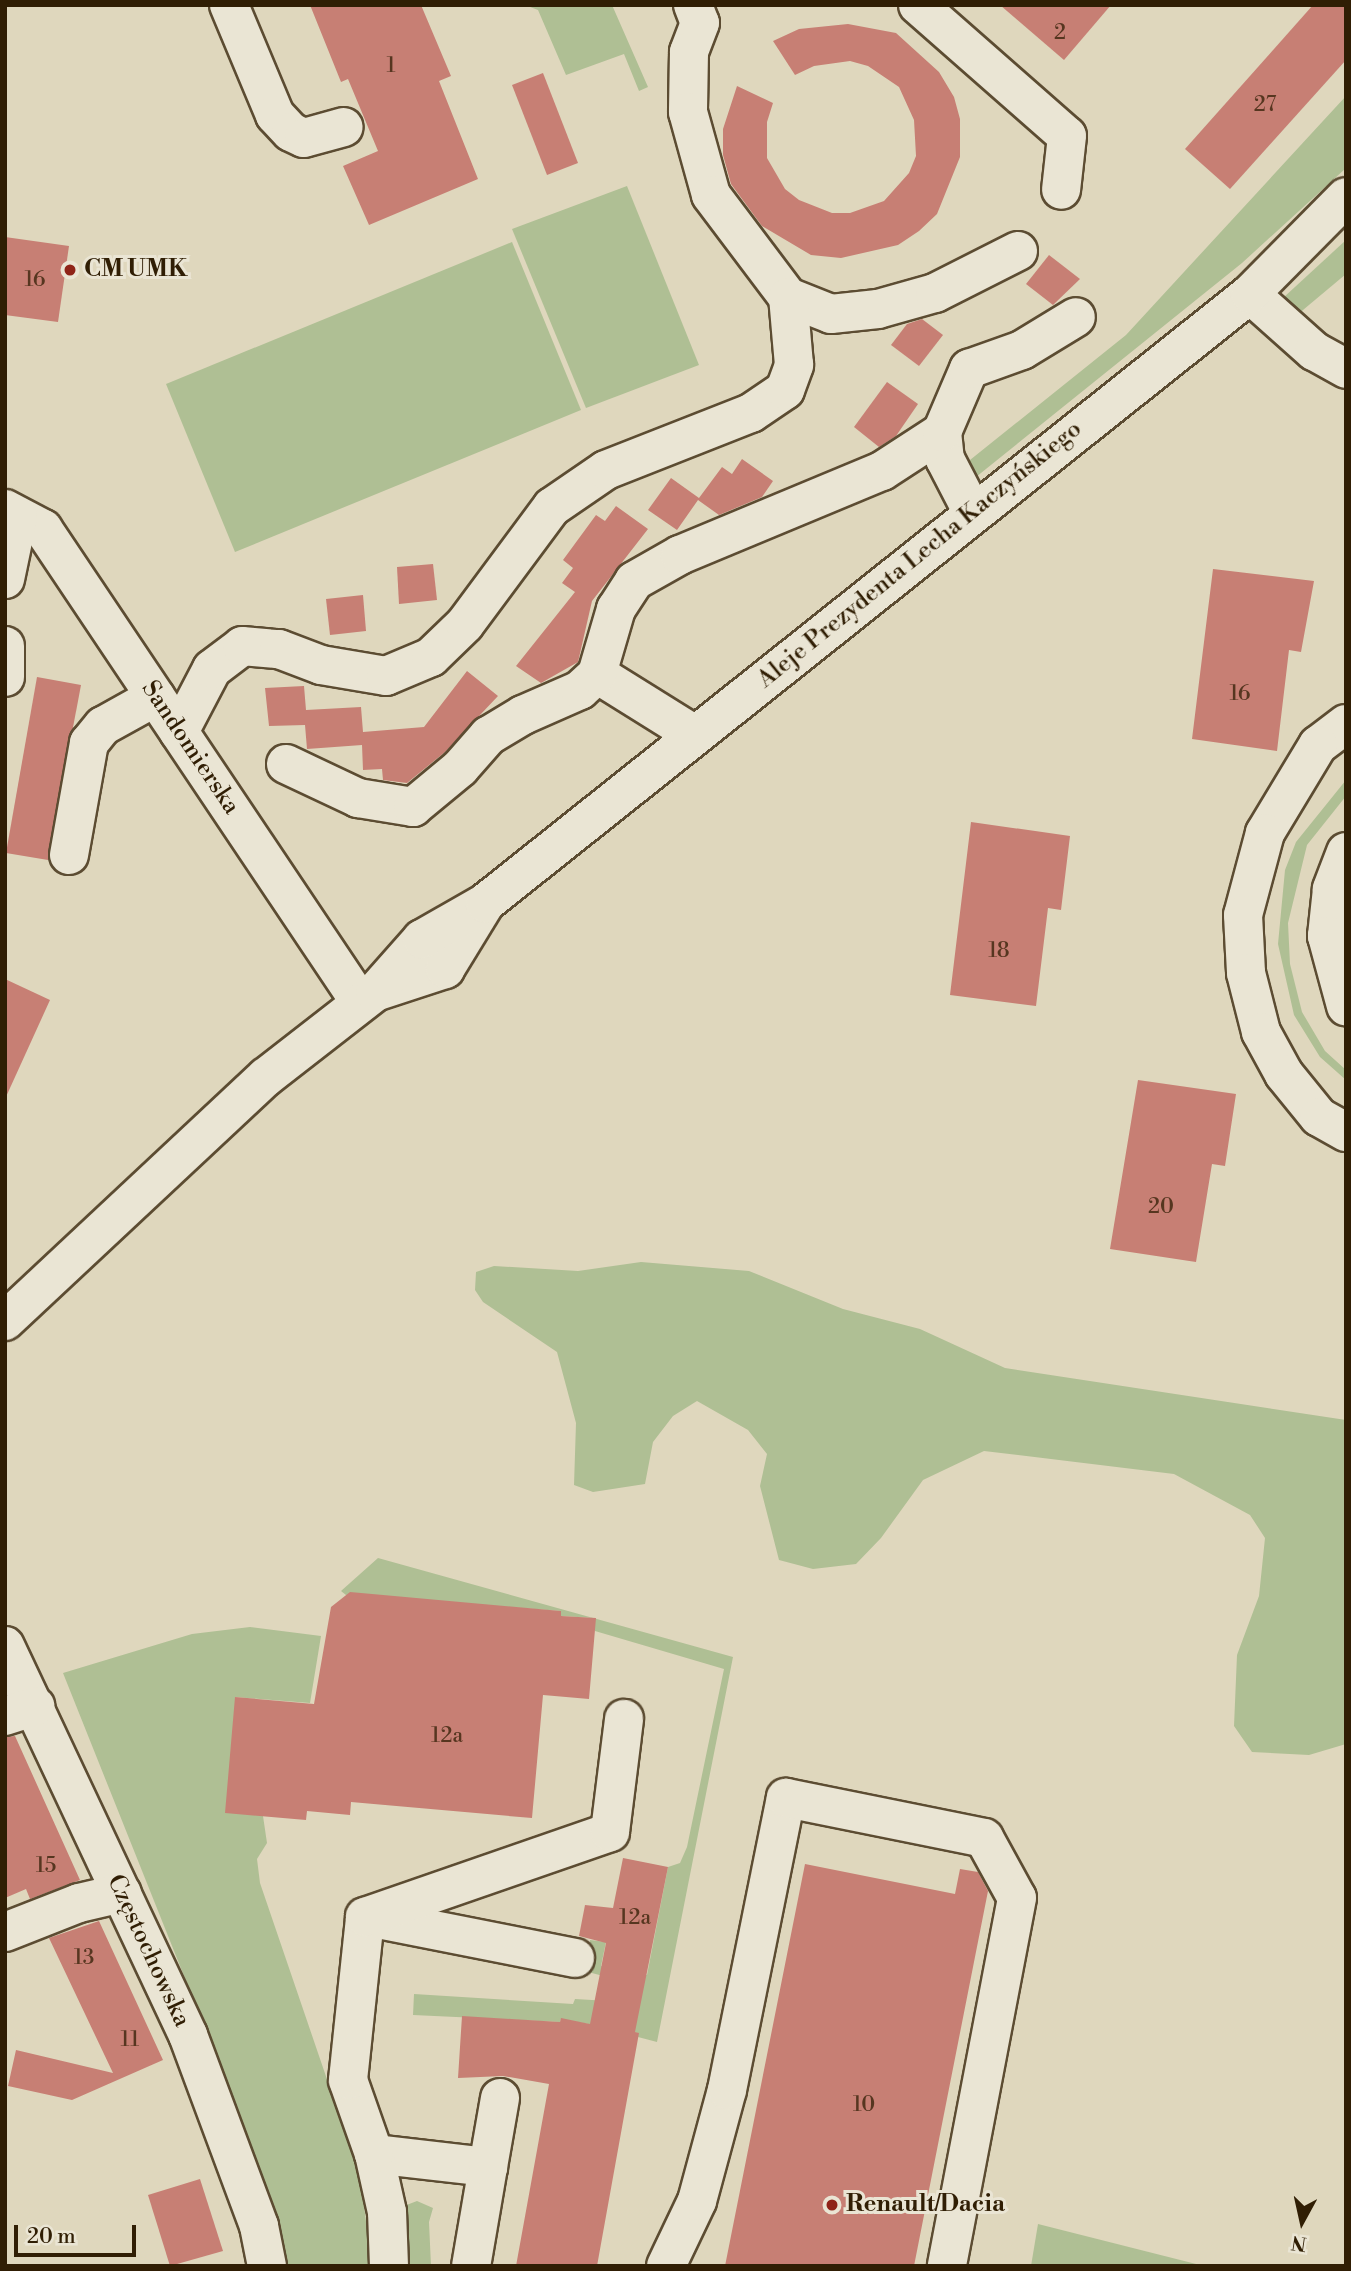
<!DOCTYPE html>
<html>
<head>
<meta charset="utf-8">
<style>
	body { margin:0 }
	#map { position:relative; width:1351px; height:2271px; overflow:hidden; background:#dfd7bd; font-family:"Libre Bodoni",serif }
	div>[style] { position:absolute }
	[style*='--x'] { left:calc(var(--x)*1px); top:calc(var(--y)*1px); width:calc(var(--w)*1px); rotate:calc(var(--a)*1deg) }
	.green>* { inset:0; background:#afbf94 }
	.building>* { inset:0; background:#c77f74 }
	.roads { filter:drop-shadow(2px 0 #5c4c32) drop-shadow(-2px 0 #5c4c32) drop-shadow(0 2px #5c4c32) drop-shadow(0 -2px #5c4c32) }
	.minor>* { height:38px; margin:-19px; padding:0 19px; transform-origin:19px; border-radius:19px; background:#eae5d4 }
	.dots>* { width:19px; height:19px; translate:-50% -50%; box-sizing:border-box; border:4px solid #eae5d4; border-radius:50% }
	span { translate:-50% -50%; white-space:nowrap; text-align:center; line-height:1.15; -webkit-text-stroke:6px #eae5d4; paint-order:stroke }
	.number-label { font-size:21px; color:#563620 }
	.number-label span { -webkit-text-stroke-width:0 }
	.poi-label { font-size:24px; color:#301e04; font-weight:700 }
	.left { translate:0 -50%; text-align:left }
	.street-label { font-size:24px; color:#301e04 }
	.frame { position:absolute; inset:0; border:7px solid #301e04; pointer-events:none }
	.north { position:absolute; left:1267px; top:2187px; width:70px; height:70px; -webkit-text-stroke:5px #eae5d4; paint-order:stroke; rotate:188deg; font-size:19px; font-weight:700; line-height:28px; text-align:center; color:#301e04 }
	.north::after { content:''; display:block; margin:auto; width:24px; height:32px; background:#301e04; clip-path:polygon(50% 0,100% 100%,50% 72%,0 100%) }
	.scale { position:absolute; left:14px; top:2225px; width:122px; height:32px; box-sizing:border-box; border:4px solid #301e04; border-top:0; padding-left:9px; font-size:21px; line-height:24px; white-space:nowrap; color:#301e04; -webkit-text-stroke:5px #eae5d4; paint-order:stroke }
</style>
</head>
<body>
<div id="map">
	<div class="green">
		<i style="clip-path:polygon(525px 5px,612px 5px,648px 87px,639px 91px,624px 54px,566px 75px,538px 10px)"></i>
		<i style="clip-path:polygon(1346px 96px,1346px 168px,1242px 263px,976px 477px,965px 464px,1126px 335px)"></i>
		<i style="clip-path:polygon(627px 186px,699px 365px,586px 408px,512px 229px)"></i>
		<i style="clip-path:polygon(1346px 240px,1346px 274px,1297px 315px,1283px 298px)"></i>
		<i style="clip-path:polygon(512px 242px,581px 410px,235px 552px,166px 384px)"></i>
		<i style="clip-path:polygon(1346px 780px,1346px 796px,1307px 845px,1288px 923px,1290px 964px,1302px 1012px,1325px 1051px,1346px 1070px,1346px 1080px,1320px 1057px,1294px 1015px,1278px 944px,1285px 870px,1296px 842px)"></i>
		<i style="clip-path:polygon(641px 1262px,749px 1271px,843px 1309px,920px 1329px,1005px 1368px,1346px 1420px,1346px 1744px,1309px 1755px,1252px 1752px,1234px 1726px,1237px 1655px,1259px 1596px,1265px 1538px,1250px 1515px,1174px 1474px,984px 1451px,923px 1480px,881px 1538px,856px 1564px,813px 1569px,779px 1560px,760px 1486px,767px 1454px,748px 1430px,697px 1401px,673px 1416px,653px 1442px,645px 1484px,593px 1492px,574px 1485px,576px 1423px,557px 1352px,483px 1302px,475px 1290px,476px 1272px,494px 1266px,578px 1271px)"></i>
		<i style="clip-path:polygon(378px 1558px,733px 1657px,657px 2042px,638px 2037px,638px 2033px,561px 2019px,560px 2022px,413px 2015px,414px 1994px,573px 2004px,575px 1999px,609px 2001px,634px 1984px,588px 1972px,590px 1940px,606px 1942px,601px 1966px,647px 1975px,668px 1867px,680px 1863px,687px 1847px,724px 1669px,595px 1631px,595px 1618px,561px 1616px,561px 1611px,346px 1595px,341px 1591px)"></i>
		<i style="clip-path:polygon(250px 1627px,321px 1636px,310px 1703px,235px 1697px,263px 1816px,267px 1843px,257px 1859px,260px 1883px,360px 2176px,372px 2266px,284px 2266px,210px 2041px,63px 1673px,192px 1634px)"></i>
		<i style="clip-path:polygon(417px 2201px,433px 2208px,429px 2222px,431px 2266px,407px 2266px,404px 2206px)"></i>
		<i style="clip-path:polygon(1038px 2224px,1204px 2266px,1031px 2266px)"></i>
	</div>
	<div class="building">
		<i style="clip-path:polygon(310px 5px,421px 5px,451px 76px,439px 81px,478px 179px,369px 225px,343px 166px,378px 151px,348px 79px,341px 82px)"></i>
		<i style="clip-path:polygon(1000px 5px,1111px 5px,1064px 60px)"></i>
		<i style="clip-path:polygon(1313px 5px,1346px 5px,1346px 60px,1230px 189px,1185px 149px)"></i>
		<i style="clip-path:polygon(848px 24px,896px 33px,939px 72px,954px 97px,960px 119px,960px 157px,937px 214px,919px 231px,898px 245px,841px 258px,811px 255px,762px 226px,731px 184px,723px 155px,723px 129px,737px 86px,773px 103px,767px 122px,767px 158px,785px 189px,799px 200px,832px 213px,850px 213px,884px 201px,909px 173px,916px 156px,914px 120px,899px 87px,868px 66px,850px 61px,814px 66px,795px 75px,773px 41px,799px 29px)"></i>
		<i style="clip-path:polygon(543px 73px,578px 163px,547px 175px,512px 85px)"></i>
		<i style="clip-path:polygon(5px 237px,69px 246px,58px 322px,5px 315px)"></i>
		<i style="clip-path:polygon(1049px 255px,1080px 279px,1053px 305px,1026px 284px)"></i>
		<i style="clip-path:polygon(922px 319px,943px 335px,919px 366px,891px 345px,907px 324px)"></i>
		<i style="clip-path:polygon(887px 382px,918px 404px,896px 436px,879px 447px,854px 427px)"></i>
		<i style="clip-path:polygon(742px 459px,773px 481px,762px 497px,719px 515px,698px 500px,677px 530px,648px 510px,671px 478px,699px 498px,722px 467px,732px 474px)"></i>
		<i style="clip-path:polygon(616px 506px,648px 529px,592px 601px,578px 662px,541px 683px,516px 666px,575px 592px,562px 583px,573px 568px,563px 560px,596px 515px,605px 521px)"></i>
		<i style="clip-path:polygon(433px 564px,437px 600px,399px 604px,397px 567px)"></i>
		<i style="clip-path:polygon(1213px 569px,1314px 581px,1301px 652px,1289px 650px,1277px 751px,1192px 739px)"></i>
		<i style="clip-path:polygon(363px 595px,366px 631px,330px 635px,326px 599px)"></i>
		<i style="clip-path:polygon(467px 671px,498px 696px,445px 752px,407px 783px,383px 780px,382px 769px,363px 770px,362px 745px,307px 749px,305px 725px,269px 726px,265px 688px,304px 686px,306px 710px,361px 707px,363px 732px,424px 727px)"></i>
		<i style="clip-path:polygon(37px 677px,81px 685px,48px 860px,6px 853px)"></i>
		<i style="clip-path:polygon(971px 822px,1070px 836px,1061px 910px,1048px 908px,1036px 1006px,950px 995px)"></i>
		<i style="clip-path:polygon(5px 979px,50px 1000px,5px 1099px)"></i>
		<i style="clip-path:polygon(1138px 1080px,1236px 1094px,1225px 1166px,1212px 1164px,1196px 1262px,1110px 1249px)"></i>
		<i style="clip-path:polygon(350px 1592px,561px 1611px,561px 1616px,596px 1618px,589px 1699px,543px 1695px,532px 1818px,351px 1802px,350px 1815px,307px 1811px,306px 1820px,225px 1813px,235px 1697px,314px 1704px,331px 1607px)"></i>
		<i style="clip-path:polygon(15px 1736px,80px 1880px,30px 1899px,26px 1889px,5px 1898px,5px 1737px)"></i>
		<i style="clip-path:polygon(623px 1858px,668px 1867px,635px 2032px,639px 2033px,597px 2266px,516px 2266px,549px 2084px,503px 2076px,458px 2078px,462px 2016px,560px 2022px,561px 2018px,590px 2024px,606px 1943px,579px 1936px,585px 1905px,613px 1908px)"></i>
		<i style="clip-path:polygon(805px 1864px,955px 1894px,960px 1869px,978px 1872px,988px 1891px,914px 2266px,725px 2266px)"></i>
		<i style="clip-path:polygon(99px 1921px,163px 2060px,72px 2100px,8px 2086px,16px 2050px,113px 2073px,49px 1938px)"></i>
		<i style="clip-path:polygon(200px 2179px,223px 2251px,170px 2266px,148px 2195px)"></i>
	</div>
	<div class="roads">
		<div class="minor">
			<i style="--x:229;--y:5;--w:119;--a:67.3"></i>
			<i style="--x:275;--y:115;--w:23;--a:47"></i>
			<i style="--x:291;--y:132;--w:14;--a:25"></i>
			<i style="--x:304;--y:138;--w:41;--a:-15.4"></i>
			<i style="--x:693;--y:5;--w:19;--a:69"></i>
			<i style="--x:700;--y:23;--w:31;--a:111"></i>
			<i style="--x:689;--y:52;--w:60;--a:91"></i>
			<i style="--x:688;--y:112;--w:86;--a:74.5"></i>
			<i style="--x:711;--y:195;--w:128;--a:53"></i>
			<i style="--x:788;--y:297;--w:46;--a:21.6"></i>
			<i style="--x:831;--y:314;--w:47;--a:-6.1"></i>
			<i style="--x:878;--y:309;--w:59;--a:-15.7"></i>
			<i style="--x:935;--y:293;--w:93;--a:-26.8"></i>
			<i style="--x:918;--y:5;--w:198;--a:41.3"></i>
			<i style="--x:1067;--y:136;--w:54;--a:96.3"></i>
			<i style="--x:1250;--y:294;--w:86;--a:41.7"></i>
			<i style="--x:1314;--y:351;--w:37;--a:29"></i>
			<i style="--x:942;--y:432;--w:27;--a:84"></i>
			<i style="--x:945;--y:459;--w:61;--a:62.6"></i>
			<i style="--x:5;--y:509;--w:43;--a:27.8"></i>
			<i style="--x:43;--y:529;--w:569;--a:56.17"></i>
			<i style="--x:5;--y:579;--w:63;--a:-78.2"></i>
			<i style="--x:5;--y:646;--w:31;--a:90"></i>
			<i style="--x:597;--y:674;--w:115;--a:31.9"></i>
			<i style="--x:1346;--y:724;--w:35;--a:143"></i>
			<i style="--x:1318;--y:745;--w:103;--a:121.1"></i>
			<i style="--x:1265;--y:833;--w:85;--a:105"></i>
			<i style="--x:1243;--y:915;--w:58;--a:87"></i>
			<i style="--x:1246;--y:973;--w:61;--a:75.7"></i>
			<i style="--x:1261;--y:1032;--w:48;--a:61.3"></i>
			<i style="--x:1284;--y:1074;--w:55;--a:50.9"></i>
			<i style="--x:1319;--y:1117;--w:31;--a:29"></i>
			<i style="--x:179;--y:732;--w:71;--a:-62.4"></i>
			<i style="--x:212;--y:669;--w:38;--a:-37"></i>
			<i style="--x:242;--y:646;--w:37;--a:5"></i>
			<i style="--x:279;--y:649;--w:45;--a:20.9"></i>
			<i style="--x:321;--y:665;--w:66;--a:9.6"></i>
			<i style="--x:386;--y:676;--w:49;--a:-22.9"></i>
			<i style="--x:431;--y:657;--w:47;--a:-44.1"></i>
			<i style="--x:465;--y:624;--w:146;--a:-53.4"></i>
			<i style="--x:552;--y:507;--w:65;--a:-34.4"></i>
			<i style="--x:606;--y:470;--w:156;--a:-21.5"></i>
			<i style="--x:751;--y:413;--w:41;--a:-34.1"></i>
			<i style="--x:785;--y:390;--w:27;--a:-70"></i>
			<i style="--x:794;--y:365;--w:68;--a:-95"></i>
			<i style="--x:286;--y:764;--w:80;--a:25.3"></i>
			<i style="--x:358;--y:798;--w:56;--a:9.3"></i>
			<i style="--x:413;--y:807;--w:61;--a:-39.7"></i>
			<i style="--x:460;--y:768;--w:43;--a:-48.8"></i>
			<i style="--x:488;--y:736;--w:41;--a:-31"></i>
			<i style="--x:523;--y:715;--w:62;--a:-23.7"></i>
			<i style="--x:580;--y:690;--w:23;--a:-43"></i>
			<i style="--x:597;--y:674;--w:68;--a:-73.7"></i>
			<i style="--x:616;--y:609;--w:33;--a:-57"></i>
			<i style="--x:634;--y:581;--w:53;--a:-29.5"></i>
			<i style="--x:680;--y:555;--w:219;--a:-22.6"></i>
			<i style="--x:882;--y:471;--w:72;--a:-33"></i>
			<i style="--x:942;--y:432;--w:69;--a:-66.8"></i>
			<i style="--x:969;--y:369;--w:56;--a:-19.7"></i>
			<i style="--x:1022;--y:350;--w:63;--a:-31.4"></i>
			<i style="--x:1346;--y:852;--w:40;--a:111"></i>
			<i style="--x:1332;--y:889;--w:47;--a:96.1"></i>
			<i style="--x:1327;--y:936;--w:19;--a:9"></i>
			<i style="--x:69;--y:855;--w:114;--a:-79.9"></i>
			<i style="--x:89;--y:743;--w:22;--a:-51"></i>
			<i style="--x:103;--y:726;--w:60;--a:-29.1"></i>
			<i style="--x:1327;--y:936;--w:73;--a:74.8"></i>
			<i style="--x:375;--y:992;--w:74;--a:-18.2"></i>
			<i style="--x:445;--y:969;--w:75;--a:-58.6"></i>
			<i style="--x:5;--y:1321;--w:357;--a:-43.1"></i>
			<i style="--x:266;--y:1077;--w:138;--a:-37.9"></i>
			<i style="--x:375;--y:992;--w:71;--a:-48.4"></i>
			<i style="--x:422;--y:939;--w:73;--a:-29.7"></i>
			<i style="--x:485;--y:903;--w:978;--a:-38.52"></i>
			<i style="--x:1250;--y:294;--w:136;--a:-45.3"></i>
			<i style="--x:5;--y:1646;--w:430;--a:64.8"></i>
			<i style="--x:188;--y:2035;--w:204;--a:69.6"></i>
			<i style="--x:259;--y:2226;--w:41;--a:78.7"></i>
			<i style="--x:5;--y:1716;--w:32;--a:-18"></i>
			<i style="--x:368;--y:1917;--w:211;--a:11.2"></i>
			<i style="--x:5;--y:1932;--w:79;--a:-21.4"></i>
			<i style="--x:79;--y:1903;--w:44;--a:-13.1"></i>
			<i style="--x:374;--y:2154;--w:115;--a:6.5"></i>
			<i style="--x:488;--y:2167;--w:100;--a:99.7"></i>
			<i style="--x:488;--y:2167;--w:70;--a:-80.1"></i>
			<i style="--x:389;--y:2266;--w:54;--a:-92.1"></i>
			<i style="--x:387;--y:2212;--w:59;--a:-102.6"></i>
			<i style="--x:374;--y:2154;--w:78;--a:-109.4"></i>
			<i style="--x:348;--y:2080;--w:164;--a:-84"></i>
			<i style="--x:365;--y:1917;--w:259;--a:-19.1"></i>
			<i style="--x:610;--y:1832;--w:114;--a:-82.9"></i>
			<i style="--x:666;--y:2266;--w:72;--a:-64.5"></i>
			<i style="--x:697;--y:2201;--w:115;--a:-74.9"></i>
			<i style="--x:727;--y:2090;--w:298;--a:-78.6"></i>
			<i style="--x:786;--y:1798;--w:202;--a:11.4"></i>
			<i style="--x:984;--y:1838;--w:68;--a:61.2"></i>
			<i style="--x:1017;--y:1898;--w:375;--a:100.8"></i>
		</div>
	</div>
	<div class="dots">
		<i style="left:70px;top:270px;background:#8f2418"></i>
		<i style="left:832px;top:2205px;background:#8f2418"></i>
	</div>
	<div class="number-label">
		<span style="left:1060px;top:33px">2</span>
		<span style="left:391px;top:66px">1</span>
		<span style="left:1265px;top:105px">27</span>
		<span style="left:35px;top:280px">16</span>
		<span style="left:1240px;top:694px">16</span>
		<span style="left:999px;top:951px">18</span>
		<span style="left:1161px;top:1207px">20</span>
		<span style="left:447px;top:1736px">12a</span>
		<span style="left:46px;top:1866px">15</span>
		<span style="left:635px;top:1918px">12a</span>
		<span style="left:84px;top:1958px">13</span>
		<span style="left:130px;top:2040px">11</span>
		<span style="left:864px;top:2105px">10</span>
	</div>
	<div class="poi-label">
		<span class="left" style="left:84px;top:270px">CM UMK</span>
		<span class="left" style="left:846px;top:2205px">Renault/Dacia</span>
	</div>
	<div class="street-label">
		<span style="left:920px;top:555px;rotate:-39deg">Aleje Prezydenta Lecha Kaczyńskiego</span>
		<span style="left:190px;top:748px;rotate:56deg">Sandomierska</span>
		<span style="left:148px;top:1951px;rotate:65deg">Częstochowska</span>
	</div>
	<div class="frame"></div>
	<div class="north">N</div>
	<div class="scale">20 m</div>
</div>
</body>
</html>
